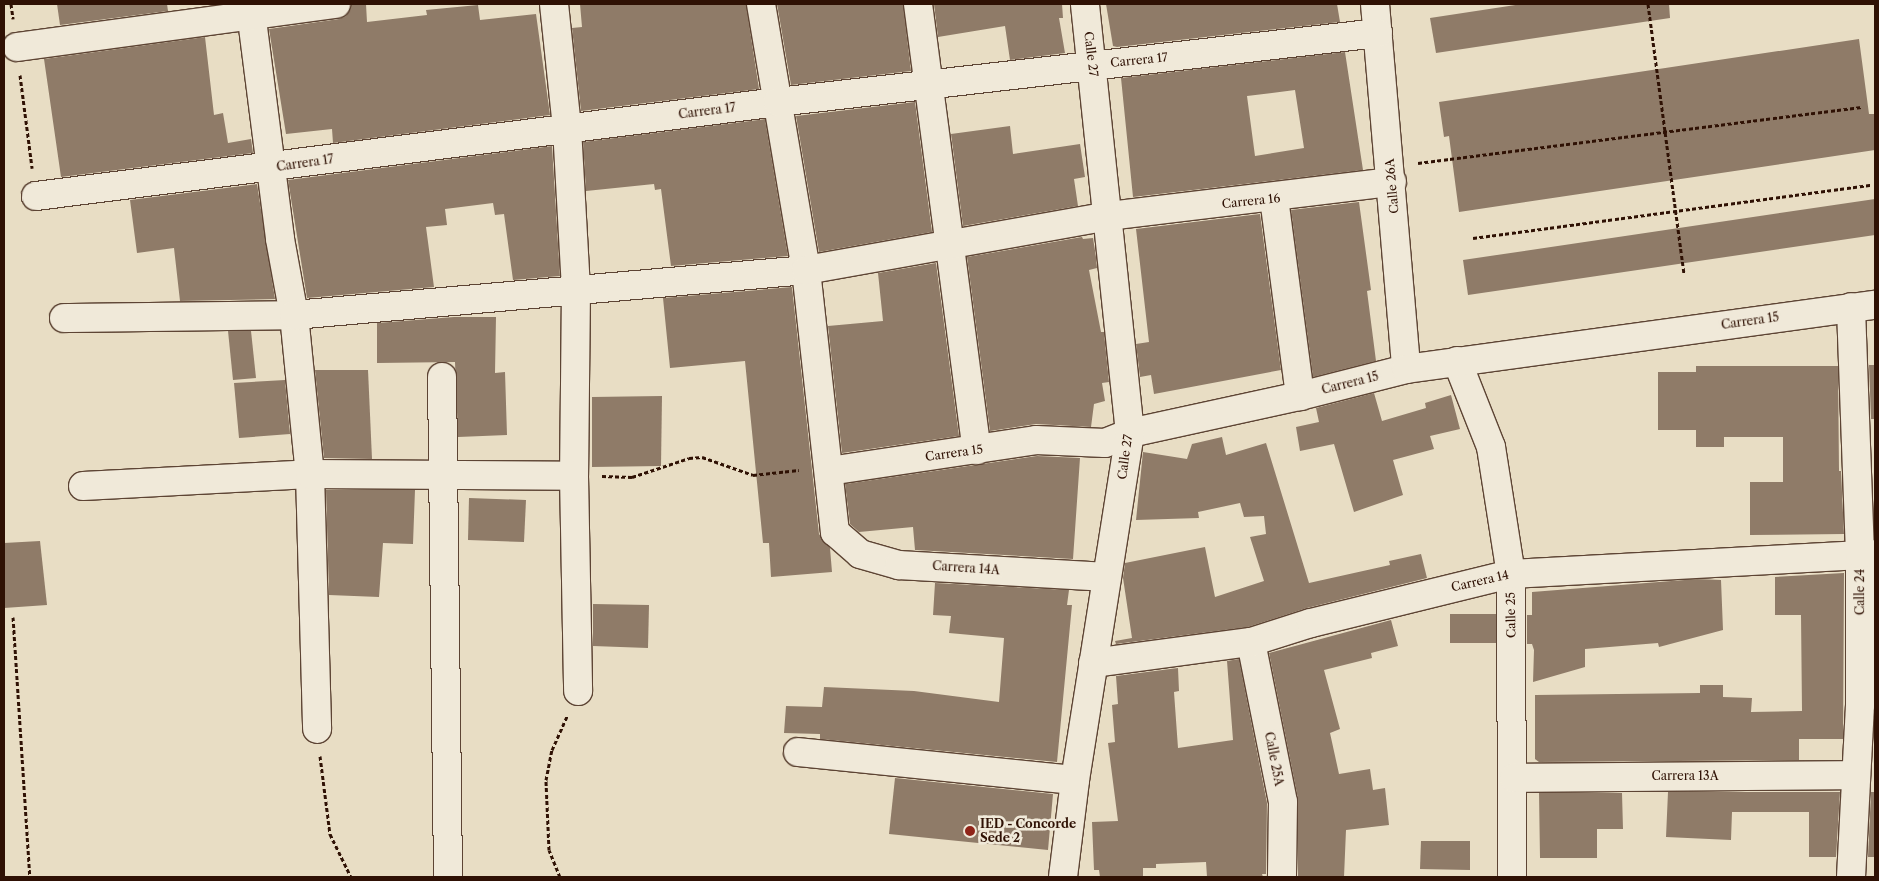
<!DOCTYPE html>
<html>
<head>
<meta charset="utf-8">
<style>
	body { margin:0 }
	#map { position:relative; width:1879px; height:881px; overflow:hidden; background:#e8ddc4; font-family:"Libre Caslon Text",serif }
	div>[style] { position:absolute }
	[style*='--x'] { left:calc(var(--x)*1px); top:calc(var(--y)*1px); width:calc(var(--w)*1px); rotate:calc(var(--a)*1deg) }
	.building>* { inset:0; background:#8f7b68 }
	.path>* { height:3px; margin-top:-1.5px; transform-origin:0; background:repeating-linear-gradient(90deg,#2f1104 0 4px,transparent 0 6.5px) }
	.roads { filter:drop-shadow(1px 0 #5d4434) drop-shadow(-1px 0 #5d4434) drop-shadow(0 1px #5d4434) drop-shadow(0 -1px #5d4434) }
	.minor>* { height:28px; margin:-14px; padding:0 14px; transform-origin:14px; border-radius:14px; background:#f0e9d9 }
	.dots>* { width:14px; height:14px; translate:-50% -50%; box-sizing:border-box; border:2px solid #f0e9d9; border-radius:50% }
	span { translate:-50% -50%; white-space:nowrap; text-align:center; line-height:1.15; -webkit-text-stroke:5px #f0e9d9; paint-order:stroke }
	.street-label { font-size:12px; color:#2f1104 }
	.poi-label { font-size:12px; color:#2f1104; font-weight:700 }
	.left { translate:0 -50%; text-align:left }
	.frame { position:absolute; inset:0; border:5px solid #2f1104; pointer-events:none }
</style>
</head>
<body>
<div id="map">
	<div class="building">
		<i style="clip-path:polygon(57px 4px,167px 4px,168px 11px,60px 25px)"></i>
		<i style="clip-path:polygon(351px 4px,366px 4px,367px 22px,427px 15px,426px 10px,478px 5px,480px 20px,536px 14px,550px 115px,333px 143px,332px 129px,286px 134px,269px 29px,339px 19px,346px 16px)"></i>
		<i style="clip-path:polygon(580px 4px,746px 4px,759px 89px,581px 111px,572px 28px,582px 27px)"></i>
		<i style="clip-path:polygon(777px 4px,903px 4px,911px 71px,791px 85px)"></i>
		<i style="clip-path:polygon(934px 4px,1062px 4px,1063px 18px,1059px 18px,1065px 53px,1010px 60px,1005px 26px,938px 37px)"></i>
		<i style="clip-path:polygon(1106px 4px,1337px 4px,1340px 22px,1117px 47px,1113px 46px)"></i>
		<i style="clip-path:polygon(1522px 4px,1669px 4px,1670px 18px,1436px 53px,1430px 18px)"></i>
		<i style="clip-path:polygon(205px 37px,214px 115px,223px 113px,228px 143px,251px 139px,253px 153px,61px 177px,44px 59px)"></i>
		<i style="clip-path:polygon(1859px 39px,1869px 114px,1875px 114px,1875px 150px,1459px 212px,1449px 136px,1444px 137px,1439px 102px)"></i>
		<i style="clip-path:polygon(evenodd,1345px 52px,1363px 170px,1133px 197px,1121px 78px,1345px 52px,1295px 90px,1304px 148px,1255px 156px,1247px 96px,1295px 90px)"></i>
		<i style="clip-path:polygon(915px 102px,932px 232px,819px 252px,796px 116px)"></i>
		<i style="clip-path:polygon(765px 119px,788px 256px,671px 266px,661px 189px,655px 190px,654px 184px,586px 191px,583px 142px)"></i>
		<i style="clip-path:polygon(1010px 126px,1013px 154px,1080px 144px,1085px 177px,1074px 179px,1078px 206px,963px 226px,951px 134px)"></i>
		<i style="clip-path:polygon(552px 146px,560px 276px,513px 280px,504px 214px,495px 215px,493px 203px,445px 209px,447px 225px,426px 227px,434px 287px,307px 298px,288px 180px)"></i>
		<i style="clip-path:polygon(257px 184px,275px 299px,180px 301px,174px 248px,137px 253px,130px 200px)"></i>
		<i style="clip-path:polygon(1875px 199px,1875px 235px,1468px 295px,1463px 260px)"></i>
		<i style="clip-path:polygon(1359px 202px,1371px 290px,1367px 291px,1376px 361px,1313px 377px,1291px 210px)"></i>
		<i style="clip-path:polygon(1260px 214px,1281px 370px,1154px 394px,1151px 375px,1140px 377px,1136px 344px,1149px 342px,1136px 229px)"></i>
		<i style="clip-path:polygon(1082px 237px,1083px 239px,1093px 238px,1096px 257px,1097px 268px,1089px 270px,1101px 332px,1104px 332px,1109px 382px,1102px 383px,1105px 401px,1094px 404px,1091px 427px,1036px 424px,990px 431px,967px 257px)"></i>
		<i style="clip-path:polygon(936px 263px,959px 436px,842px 453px,828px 326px,883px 321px,878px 273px)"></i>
		<i style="clip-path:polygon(792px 287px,819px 534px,830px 548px,832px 572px,771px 577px,769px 543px,763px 543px,745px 361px,670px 368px,663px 298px)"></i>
		<i style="clip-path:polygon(454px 317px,496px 317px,495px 373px,505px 372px,507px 435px,458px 437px,455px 362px,377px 363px,377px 323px)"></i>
		<i style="clip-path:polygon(228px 331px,251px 331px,256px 378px,233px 380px)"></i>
		<i style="clip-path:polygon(1869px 365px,1875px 365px,1875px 419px,1871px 419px)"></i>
		<i style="clip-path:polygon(1696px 366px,1838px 366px,1839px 471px,1841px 471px,1844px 534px,1750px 535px,1750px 482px,1783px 482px,1783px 437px,1724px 437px,1724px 447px,1696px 447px,1696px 430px,1658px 430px,1658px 372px,1696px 372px)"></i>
		<i style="clip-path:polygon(315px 370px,368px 370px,372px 459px,324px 458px)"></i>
		<i style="clip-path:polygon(285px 380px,290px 434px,239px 438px,234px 383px)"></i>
		<i style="clip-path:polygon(1374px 393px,1382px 421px,1426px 408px,1425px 403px,1451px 395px,1460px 429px,1430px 436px,1434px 449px,1393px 460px,1403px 495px,1354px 512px,1334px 444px,1300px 451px,1296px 427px,1319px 422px,1316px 408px)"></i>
		<i style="clip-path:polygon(662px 396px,661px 466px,592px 467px,592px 397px)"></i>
		<i style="clip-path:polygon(1222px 437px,1226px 455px,1266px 443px,1309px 583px,1390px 565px,1389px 561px,1421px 554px,1427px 578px,1307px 608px,1248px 627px,1116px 644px,1115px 641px,1132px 638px,1123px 578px,1125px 563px,1205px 547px,1215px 597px,1264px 581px,1250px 537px,1266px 534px,1264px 516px,1244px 517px,1240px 503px,1198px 512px,1199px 518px,1136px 520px,1143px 452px,1187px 459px,1192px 444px)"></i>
		<i style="clip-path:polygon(1037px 456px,1080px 458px,1073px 559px,915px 550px,913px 527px,859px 532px,850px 524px,845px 484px)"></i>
		<i style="clip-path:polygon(326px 490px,415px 490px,413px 544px,383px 543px,379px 597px,329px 595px)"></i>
		<i style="clip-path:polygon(469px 498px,526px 500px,524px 542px,468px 540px)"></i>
		<i style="clip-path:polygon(40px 541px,47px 605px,4px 608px,4px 543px)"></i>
		<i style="clip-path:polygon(1844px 573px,1843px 739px,1799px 739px,1799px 760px,1539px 762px,1535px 759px,1535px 695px,1700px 693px,1700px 685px,1723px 685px,1723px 697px,1752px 698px,1751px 712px,1802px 711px,1801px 615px,1775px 615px,1775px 577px)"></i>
		<i style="clip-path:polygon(1697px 579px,1721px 580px,1723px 630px,1659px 647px,1658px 643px,1585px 649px,1585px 667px,1533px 682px,1534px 650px,1532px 644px,1527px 644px,1527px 615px,1532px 615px,1532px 592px)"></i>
		<i style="clip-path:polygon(935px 583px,1069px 590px,1067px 605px,1072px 605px,1057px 762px,820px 739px,820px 734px,784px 733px,786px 706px,822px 707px,824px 687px,914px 691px,999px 702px,1004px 638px,949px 633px,951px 616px,933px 615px)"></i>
		<i style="clip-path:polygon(593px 604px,649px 605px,648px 648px,593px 646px)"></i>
		<i style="clip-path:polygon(1450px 614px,1496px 614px,1496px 643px,1450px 643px)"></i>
		<i style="clip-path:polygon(1391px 620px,1398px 646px,1371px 653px,1372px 658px,1324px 670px,1340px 729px,1330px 733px,1339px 774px,1370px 769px,1373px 790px,1385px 788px,1389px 825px,1346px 830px,1344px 877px,1298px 876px,1298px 799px,1269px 653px)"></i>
		<i style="clip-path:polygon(1239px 659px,1267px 803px,1266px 874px,1262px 874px,1263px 877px,1207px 877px,1206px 862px,1156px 864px,1156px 868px,1143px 868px,1143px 877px,1100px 877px,1099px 870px,1094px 870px,1092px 822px,1118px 821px,1108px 743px,1115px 742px,1112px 705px,1118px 704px,1116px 676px,1178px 668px,1179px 691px,1174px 692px,1178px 748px,1233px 740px,1227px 661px)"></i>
		<i style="clip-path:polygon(895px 778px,1053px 794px,1048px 850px,889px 834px)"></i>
		<i style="clip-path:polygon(1668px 792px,1840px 792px,1836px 857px,1809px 857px,1809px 812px,1732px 812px,1731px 840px,1666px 837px)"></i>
		<i style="clip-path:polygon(1871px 792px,1875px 792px,1875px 857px,1868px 857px)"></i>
		<i style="clip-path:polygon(1539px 793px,1622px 793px,1623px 829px,1597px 829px,1597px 858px,1540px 858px)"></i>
		<i style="clip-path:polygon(1421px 841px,1470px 841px,1470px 870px,1420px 869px)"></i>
	</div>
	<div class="path">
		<i style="--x:11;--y:4;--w:15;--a:82"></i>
		<i style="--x:1648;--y:4;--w:271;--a:82.4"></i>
		<i style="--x:20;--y:75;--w:94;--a:82.6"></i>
		<i style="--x:1418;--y:163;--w:447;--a:-7.2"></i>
		<i style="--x:1473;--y:238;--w:402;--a:-7.6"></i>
		<i style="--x:602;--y:476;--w:30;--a:2"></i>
		<i style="--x:632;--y:477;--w:60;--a:-18.4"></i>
		<i style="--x:689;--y:458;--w:13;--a:-4"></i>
		<i style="--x:702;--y:457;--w:54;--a:19.4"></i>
		<i style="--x:753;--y:475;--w:46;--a:-6.2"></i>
		<i style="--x:13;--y:617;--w:261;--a:86.3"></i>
		<i style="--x:320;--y:756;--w:79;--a:82.7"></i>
		<i style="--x:330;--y:834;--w:48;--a:64"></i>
		<i style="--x:560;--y:877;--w:29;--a:-112"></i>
		<i style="--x:549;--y:850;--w:70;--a:-92.5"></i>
		<i style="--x:546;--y:780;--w:31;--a:-79"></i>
		<i style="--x:552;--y:750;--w:37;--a:-66"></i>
	</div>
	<div class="roads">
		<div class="minor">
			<i style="--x:250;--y:4;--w:237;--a:82.7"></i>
			<i style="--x:280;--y:239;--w:77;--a:79.6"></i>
			<i style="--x:294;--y:315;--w:160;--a:84.3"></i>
			<i style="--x:310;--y:474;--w:255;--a:88.4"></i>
			<i style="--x:554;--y:4;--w:125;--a:84"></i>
			<i style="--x:567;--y:128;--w:161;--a:86.8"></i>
			<i style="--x:576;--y:289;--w:187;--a:90.6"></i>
			<i style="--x:574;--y:476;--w:215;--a:88.9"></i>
			<i style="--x:761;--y:4;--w:270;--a:80.4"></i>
			<i style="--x:806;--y:270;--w:264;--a:83.7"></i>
			<i style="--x:835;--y:532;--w:33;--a:41"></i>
			<i style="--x:860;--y:554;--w:41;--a:15.8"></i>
			<i style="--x:899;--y:565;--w:208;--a:3.3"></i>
			<i style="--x:918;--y:4;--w:450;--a:82.5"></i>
			<i style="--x:1375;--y:4;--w:366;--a:85.1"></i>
			<i style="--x:17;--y:47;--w:322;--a:-7.7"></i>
			<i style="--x:36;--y:196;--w:748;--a:-7.22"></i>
			<i style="--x:778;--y:102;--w:604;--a:-6.56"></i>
			<i style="--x:1274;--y:198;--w:200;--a:82.5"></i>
			<i style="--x:64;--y:318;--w:230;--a:-0.7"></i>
			<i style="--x:294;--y:315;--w:514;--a:-5.02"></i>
			<i style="--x:806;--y:270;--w:308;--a:-10.1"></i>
			<i style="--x:1109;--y:216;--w:285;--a:-6.9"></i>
			<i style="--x:1457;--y:361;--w:92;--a:68.4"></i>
			<i style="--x:1491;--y:447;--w:129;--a:81.1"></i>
			<i style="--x:1511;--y:574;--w:303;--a:89.8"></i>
			<i style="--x:442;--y:377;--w:500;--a:89.31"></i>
			<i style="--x:829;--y:471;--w:209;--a:-8.5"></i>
			<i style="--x:1036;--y:440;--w:69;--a:2.5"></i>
			<i style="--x:1105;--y:443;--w:27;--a:-22"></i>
			<i style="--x:1130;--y:433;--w:174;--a:-12.3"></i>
			<i style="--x:1300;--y:396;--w:109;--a:-14.3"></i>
			<i style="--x:1406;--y:369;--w:473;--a:-7.8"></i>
			<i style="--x:83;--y:486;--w:227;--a:-3"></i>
			<i style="--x:310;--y:474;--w:264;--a:0.4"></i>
			<i style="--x:1251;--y:642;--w:163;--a:78.7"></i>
			<i style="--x:1283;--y:802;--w:75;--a:90.8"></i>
			<i style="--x:1093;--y:663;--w:159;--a:-7.6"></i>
			<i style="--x:1251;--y:642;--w:63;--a:-17.6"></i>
			<i style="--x:1311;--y:623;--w:206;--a:-13.8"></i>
			<i style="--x:1511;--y:574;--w:365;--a:-3.1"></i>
			<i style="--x:798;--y:752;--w:278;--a:5.8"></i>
			<i style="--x:1514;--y:778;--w:342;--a:-0.5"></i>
			<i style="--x:1063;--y:877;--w:98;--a:-82.9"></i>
			<i style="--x:1075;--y:780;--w:351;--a:-81"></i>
			<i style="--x:1130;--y:433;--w:431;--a:-96"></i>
			<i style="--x:1851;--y:877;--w:172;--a:-87"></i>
			<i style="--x:1860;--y:705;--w:151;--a:-90"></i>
			<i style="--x:1860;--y:554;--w:247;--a:-92.1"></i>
		</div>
	</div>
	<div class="dots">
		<i style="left:970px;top:831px;background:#8f2418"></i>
	</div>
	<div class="street-label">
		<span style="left:1091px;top:54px;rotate:83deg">Calle 27</span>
		<span style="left:1139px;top:60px;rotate:-6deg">Carrera 17</span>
		<span style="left:707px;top:111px;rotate:-7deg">Carrera 17</span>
		<span style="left:305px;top:163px;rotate:-8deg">Carrera 17</span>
		<span style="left:1392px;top:186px;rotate:-95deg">Calle 26A</span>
		<span style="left:1251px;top:201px;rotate:-6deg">Carrera 16</span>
		<span style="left:1750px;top:321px;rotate:-8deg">Carrera 15</span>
		<span style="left:1350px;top:383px;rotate:-14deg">Carrera 15</span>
		<span style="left:954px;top:453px;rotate:-8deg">Carrera 15</span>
		<span style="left:1125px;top:457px;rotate:-82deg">Calle 27</span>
		<span style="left:966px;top:568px;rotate:4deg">Carrera 14A</span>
		<span style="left:1480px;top:581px;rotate:-13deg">Carrera 14</span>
		<span style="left:1860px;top:592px;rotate:-90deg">Calle 24</span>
		<span style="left:1511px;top:615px;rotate:-91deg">Calle 25</span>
		<span style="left:1274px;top:759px;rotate:79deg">Calle 25A</span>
		<span style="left:1685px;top:776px">Carrera 13A</span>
	</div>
	<div class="poi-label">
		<span class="left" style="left:980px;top:831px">IED - Concorde<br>Sede 2</span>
	</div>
	<div class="frame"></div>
</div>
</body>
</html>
